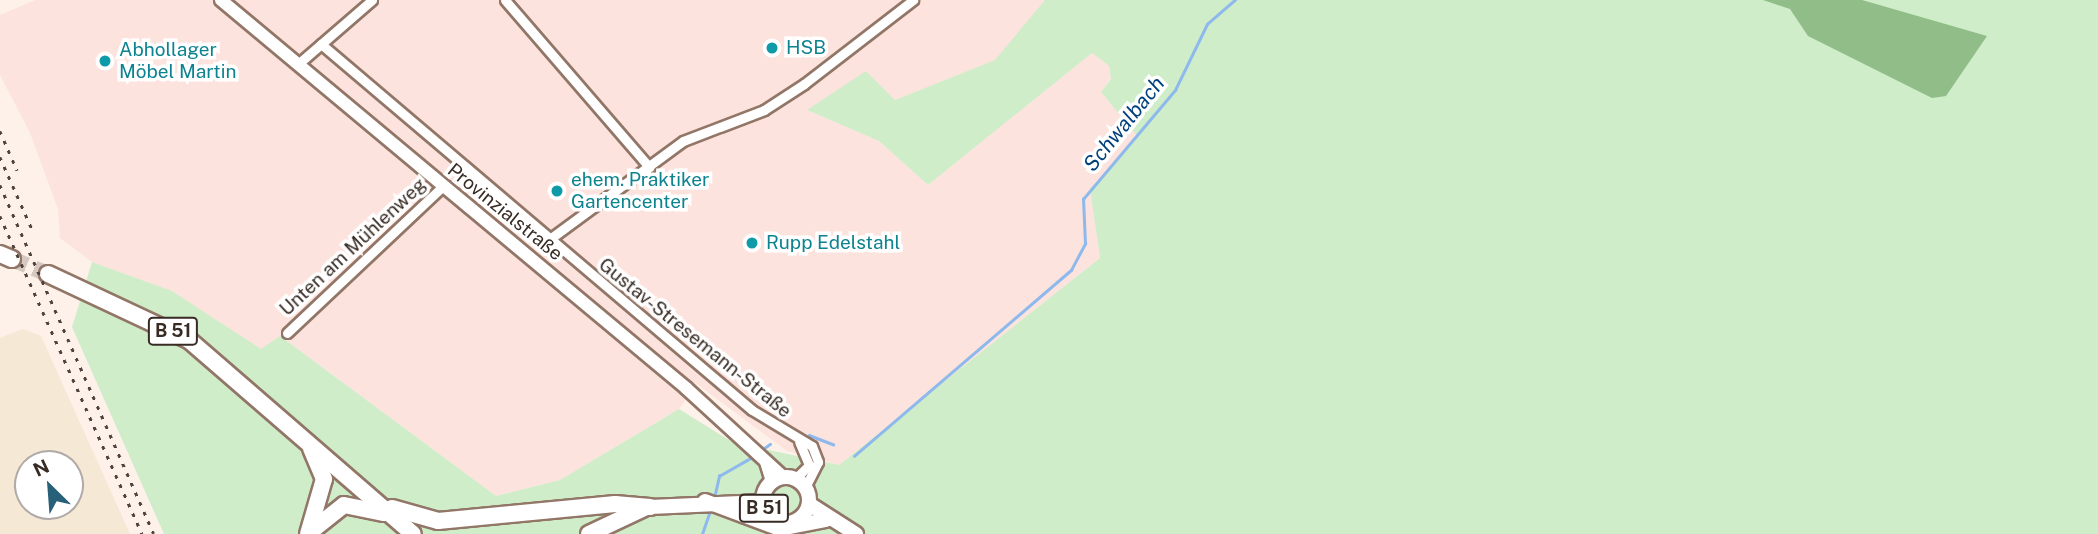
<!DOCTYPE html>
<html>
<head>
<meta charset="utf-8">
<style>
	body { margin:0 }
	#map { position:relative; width:2098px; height:534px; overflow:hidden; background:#fdf1ea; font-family:"Public Sans",sans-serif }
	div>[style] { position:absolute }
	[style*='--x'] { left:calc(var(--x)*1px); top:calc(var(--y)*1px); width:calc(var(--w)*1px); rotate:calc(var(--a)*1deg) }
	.commercial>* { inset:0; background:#fde3dd }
	.industrial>* { inset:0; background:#f5e8d4 }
	.green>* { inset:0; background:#cfedc9 }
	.forest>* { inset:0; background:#90bd88 }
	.stream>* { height:2.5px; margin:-1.25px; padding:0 1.25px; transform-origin:1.25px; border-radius:1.25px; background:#8eb9ed }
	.trunk-tunnel>* { height:16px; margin-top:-8px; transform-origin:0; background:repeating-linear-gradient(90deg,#d5c9c2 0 16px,transparent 0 24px) }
	.roads { filter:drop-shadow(2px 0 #927667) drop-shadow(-2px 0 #927667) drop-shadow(0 2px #927667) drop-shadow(0 -2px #927667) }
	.minor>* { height:9px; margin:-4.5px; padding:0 4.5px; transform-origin:4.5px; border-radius:4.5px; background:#fff }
	.secondary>* { height:12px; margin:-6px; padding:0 6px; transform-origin:6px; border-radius:6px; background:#fff }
	.primary>* { height:14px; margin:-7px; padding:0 7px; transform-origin:7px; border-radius:7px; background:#fff }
	.primary>.ring { margin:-7px; padding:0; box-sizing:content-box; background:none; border:14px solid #fff; border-radius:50% }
	.trunk>* { height:16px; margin:-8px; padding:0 8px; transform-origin:8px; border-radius:8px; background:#fff }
	.rail>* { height:2.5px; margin-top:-1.25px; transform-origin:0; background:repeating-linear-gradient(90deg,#4f433c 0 3.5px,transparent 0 10.5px) }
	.dots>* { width:19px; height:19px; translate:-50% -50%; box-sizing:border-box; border:4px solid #fff; border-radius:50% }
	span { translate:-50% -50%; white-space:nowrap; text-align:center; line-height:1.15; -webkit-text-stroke:7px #fff; paint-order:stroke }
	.shield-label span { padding:2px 5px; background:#fff; border:2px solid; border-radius:5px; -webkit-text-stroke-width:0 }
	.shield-label { font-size:18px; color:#372b24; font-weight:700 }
	.culture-label { font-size:19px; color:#0d838f }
	.left { translate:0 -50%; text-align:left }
	.street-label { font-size:19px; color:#372b24 }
	.water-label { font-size:21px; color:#00407d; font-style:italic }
	.north { position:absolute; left:14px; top:450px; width:70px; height:70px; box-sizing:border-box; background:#fff; border:2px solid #afaaa7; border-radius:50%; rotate:335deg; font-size:19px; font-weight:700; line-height:28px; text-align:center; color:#372b24 }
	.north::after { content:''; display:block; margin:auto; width:24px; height:32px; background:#28607a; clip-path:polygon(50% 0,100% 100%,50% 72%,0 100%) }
</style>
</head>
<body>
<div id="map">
	<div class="commercial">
		<i style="clip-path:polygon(35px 0,1045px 0,996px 60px,895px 100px,807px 110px,879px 141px,928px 185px,1092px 53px,1109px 66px,1111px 78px,1101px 92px,1137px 136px,1090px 189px,1100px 258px,839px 465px,787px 451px,697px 384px,679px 409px,560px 480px,496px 496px,280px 336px,261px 350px,172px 291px,92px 262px,60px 238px,58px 209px,30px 133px,0 75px,0 15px)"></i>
	</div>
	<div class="industrial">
		<i style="clip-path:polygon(evenodd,23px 329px,41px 336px,130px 534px,0 534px,0 338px,23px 329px,28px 464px,70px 464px,70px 506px,28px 506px,28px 464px)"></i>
	</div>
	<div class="green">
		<i style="clip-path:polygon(1045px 0,2098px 0,2098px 534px,164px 534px,72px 327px,92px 262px,172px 291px,261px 349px,280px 336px,496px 496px,560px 480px,679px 409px,732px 442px,839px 465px,1100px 258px,1090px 189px,1137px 136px,1101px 92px,1111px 79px,1109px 66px,1092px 53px,928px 185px,879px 141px,807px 110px,866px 71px,895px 100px,995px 60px)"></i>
	</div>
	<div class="forest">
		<i style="clip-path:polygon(1763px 0,1862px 0,1987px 36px,1946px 96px,1932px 98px,1808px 36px,1790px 9px)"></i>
	</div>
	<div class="stream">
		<i style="--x:809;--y:435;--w:26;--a:21"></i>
		<i style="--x:760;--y:451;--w:12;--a:-35"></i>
		<i style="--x:854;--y:456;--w:286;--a:-40.6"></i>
		<i style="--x:1071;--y:270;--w:30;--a:-62"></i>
		<i style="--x:1085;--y:244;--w:45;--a:-92.5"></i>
		<i style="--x:1083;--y:199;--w:143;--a:-49.8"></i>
		<i style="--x:1175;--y:90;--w:73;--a:-64.1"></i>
		<i style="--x:1207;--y:24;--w:37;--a:-41"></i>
		<i style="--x:714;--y:498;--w:23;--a:-77"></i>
		<i style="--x:719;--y:476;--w:40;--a:-29.7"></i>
		<i style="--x:702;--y:534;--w:24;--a:-71"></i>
	</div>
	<div class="trunk-tunnel">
		<i style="--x:12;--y:259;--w:39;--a:23"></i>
	</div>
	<div class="roads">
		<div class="minor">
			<i style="--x:505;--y:0;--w:221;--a:49.2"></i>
			<i style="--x:321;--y:44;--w:565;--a:40.34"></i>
			<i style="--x:752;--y:410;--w:70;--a:31"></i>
			<i style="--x:812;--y:446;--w:17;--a:69"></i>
			<i style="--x:818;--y:462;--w:28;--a:117"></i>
			<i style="--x:298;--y:64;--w:98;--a:-40.9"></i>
			<i style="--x:547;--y:241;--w:169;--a:-36.3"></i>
			<i style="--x:683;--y:141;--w:87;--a:-20.9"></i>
			<i style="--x:764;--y:110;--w:48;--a:-33"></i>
			<i style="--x:804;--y:84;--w:138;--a:-37.6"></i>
			<i style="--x:287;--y:333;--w:214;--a:-43.3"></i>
			<i style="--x:795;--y:479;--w:20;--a:-45"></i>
			<i style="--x:809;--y:465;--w:25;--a:-113"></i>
		</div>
		<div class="secondary">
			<i style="--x:221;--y:0;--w:606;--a:39.84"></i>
			<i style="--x:686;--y:388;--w:132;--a:42.5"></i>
			<i style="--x:766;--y:462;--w:21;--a:73"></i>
		</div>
		<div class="primary">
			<i class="ring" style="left:763px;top:477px;width:32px;height:32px"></i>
			<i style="--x:705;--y:501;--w:80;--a:20.5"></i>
			<i style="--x:780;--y:529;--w:47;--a:-11.1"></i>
			<i style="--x:809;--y:504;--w:56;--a:32.6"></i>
			<i style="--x:650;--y:507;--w:113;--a:-2.5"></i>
		</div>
		<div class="trunk">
			<i style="--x:0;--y:254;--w:13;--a:23"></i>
			<i style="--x:48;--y:274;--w:156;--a:25.1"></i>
			<i style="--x:189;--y:340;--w:296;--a:40.9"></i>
			<i style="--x:392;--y:508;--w:48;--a:15.8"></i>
			<i style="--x:438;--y:521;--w:178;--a:-5.5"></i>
			<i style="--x:615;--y:504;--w:35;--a:5"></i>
			<i style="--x:310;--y:532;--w:43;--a:-38.5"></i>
			<i style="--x:344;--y:505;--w:41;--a:11.3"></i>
			<i style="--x:308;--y:534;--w:57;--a:-73.8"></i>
			<i style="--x:324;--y:479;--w:33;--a:-113"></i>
			<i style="--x:589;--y:534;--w:61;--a:-25.3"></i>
		</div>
	</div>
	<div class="rail">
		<i style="--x:0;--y:131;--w:43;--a:66.4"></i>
		<i style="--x:0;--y:157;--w:81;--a:66"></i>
		<i style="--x:0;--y:185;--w:381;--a:66.2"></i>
		<i style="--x:0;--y:216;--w:348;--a:65.9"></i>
	</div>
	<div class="dots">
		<i style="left:772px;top:48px;background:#0f9aa8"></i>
		<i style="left:105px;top:61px;background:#0f9aa8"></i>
		<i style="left:557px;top:191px;background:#0f9aa8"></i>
		<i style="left:752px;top:243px;background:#0f9aa8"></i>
	</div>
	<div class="shield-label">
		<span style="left:173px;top:331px">B 51</span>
		<span style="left:764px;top:508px">B 51</span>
	</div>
	<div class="culture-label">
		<span class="left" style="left:786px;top:48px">HSB</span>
		<span class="left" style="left:119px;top:61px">Abhollager<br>Möbel Martin</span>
		<span class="left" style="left:571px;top:191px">ehem. Praktiker<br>Gartencenter</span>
		<span class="left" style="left:766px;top:243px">Rupp Edelstahl</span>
	</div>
	<div class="street-label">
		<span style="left:505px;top:212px;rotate:39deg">Provinzialstraße</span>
		<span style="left:353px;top:247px;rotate:-43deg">Unten am Mühlenweg</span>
		<span style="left:695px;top:338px;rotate:39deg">Gustav-Stresemann-Straße</span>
	</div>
	<div class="water-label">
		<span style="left:1124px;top:124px;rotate:-51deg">Schwalbach</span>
	</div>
	<div class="north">N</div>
</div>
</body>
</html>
